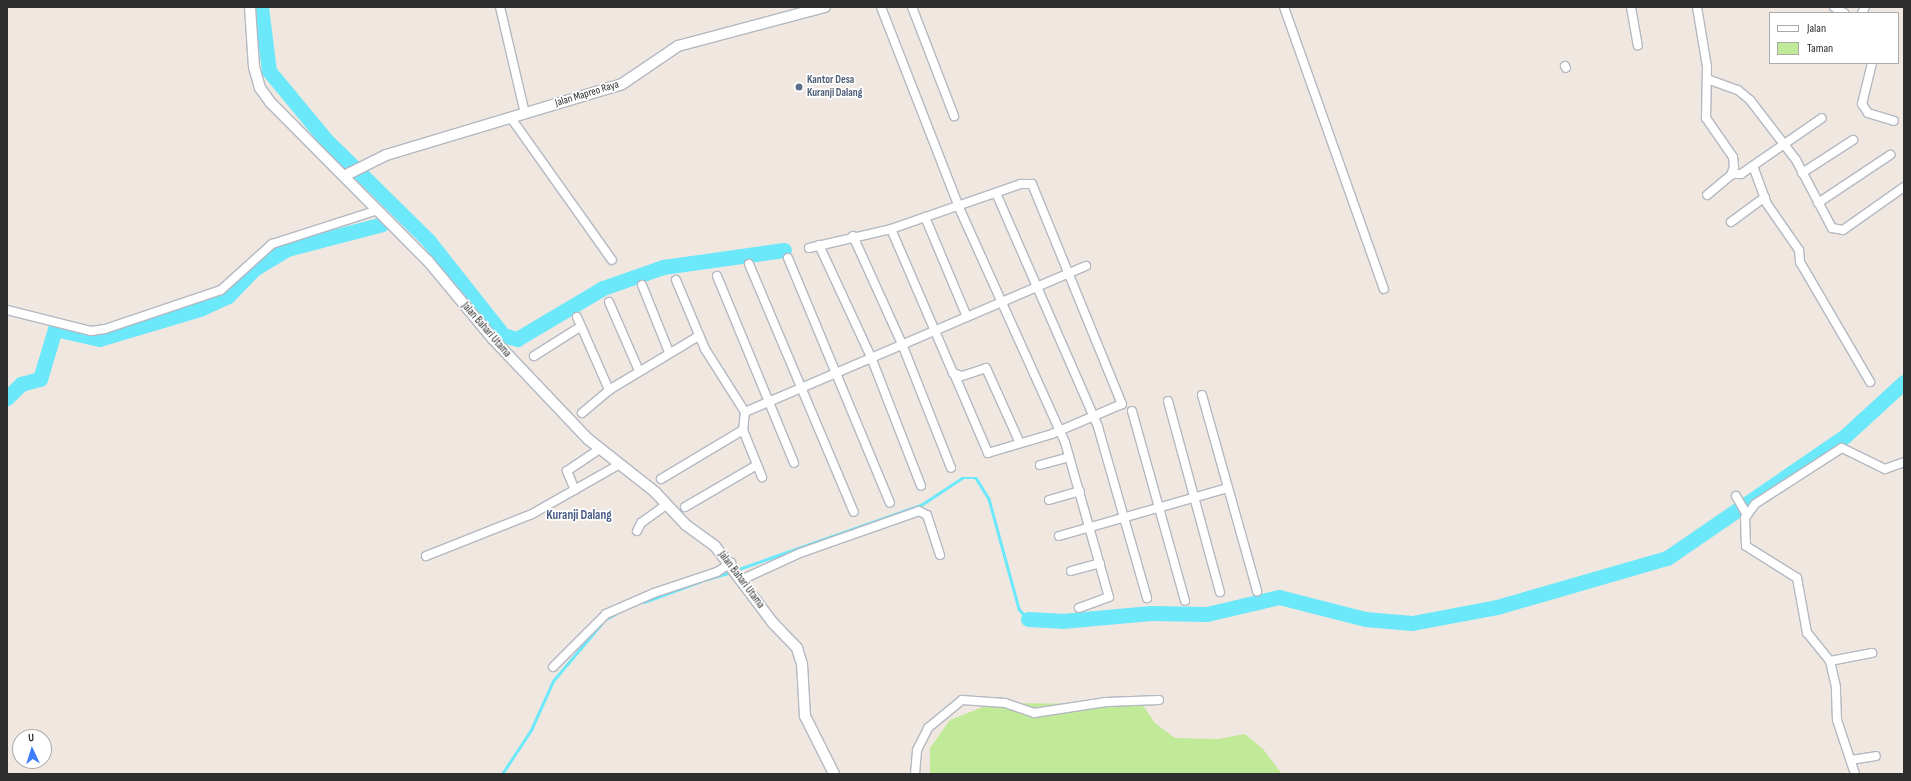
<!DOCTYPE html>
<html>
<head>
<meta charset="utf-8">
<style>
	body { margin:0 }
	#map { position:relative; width:1911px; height:781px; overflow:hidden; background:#f0e7e0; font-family:"Sofia Sans Condensed",sans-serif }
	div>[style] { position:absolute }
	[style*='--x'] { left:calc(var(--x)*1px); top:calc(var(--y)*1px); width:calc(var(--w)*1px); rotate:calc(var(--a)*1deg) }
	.green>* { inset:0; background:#c0ea98 }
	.stream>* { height:2.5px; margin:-1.25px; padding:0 1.25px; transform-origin:1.25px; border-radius:1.25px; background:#6be8f9 }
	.river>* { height:15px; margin:-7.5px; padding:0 7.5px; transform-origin:7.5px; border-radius:7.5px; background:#6be8f9 }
	.roads { filter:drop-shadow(1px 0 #b3b8c2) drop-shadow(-1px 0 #b3b8c2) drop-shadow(0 1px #b3b8c2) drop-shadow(0 -1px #b3b8c2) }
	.minor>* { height:8px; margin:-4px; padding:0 4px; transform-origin:4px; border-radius:4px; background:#fff }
	.tertiary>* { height:10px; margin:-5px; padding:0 5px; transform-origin:5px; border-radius:5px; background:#fff }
	.dots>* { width:11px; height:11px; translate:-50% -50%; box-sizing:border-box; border:2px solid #fff; border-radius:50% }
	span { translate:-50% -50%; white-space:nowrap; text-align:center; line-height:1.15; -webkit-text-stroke:3.5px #fff; paint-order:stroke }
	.service-label { font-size:11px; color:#4e5e75; font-weight:700 }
	.left { translate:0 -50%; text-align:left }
	.street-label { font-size:11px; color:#2e2e2e }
	.quarter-label { font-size:13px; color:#495c84; font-weight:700 }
	.frame { position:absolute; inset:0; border:8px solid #2e2e2e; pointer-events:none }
	.legend { position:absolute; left:1769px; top:12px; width:130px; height:52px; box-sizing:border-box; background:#fff; border:1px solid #ababab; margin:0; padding:5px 7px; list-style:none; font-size:12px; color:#2e2e2e }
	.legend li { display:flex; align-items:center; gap:8px; height:20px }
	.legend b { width:20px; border:1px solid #ababab }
	.north { position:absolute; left:12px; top:729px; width:40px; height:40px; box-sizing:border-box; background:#fff; border:1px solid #ababab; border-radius:50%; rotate:356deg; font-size:11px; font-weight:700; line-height:16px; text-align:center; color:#2e2e2e }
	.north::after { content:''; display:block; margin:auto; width:14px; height:18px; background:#3d7dff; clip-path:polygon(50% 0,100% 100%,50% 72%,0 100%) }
</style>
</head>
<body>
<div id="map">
	<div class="green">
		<i style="clip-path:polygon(993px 703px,1142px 704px,1155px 723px,1175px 738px,1218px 739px,1245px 734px,1263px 749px,1282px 774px,930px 774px,930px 748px,950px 720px)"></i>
	</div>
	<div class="stream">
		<i style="--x:736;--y:570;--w:196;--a:-19.4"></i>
		<i style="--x:921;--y:505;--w:49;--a:-33.4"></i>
		<i style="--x:962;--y:478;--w:14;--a:0"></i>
		<i style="--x:976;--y:478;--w:25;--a:58"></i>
		<i style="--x:989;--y:499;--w:114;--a:74.7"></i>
		<i style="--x:1019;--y:609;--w:13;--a:48"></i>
		<i style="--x:704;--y:580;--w:29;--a:-16"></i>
		<i style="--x:644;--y:602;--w:59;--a:-20"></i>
		<i style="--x:606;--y:619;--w:10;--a:-29"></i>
		<i style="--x:502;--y:774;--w:53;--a:-56.6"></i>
		<i style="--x:531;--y:730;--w:54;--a:-65.8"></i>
		<i style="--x:553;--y:681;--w:76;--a:-49.8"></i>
	</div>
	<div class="river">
		<i style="--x:261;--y:7;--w:64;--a:82.9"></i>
		<i style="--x:269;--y:71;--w:91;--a:50.4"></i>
		<i style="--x:327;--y:141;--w:35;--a:44"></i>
		<i style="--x:357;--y:170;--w:100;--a:44.6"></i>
		<i style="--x:428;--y:240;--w:121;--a:51.7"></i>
		<i style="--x:503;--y:335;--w:15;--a:16"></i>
		<i style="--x:517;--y:339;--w:100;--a:-30.7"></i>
		<i style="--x:603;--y:288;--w:64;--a:-19.3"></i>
		<i style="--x:663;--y:267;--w:122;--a:-8"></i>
		<i style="--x:7;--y:398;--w:20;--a:-45"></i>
		<i style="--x:21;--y:384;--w:20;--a:-15"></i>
		<i style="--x:40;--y:379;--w:52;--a:-73.3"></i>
		<i style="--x:55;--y:329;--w:45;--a:12.8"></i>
		<i style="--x:99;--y:339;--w:105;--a:-16.5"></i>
		<i style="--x:200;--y:309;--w:31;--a:-25"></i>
		<i style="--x:228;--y:296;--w:37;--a:-46"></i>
		<i style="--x:254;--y:269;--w:39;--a:-31"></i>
		<i style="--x:287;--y:249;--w:98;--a:-14.7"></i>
		<i style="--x:1028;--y:619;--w:34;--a:3"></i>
		<i style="--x:1062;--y:621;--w:89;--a:-5.1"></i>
		<i style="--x:1151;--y:613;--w:56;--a:1"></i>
		<i style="--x:1207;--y:614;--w:74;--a:-13.3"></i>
		<i style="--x:1279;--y:597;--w:89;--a:14.3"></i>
		<i style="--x:1365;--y:619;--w:47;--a:4.9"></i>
		<i style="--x:1412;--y:623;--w:86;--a:-10.7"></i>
		<i style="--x:1497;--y:607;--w:177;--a:-16.1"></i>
		<i style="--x:1667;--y:558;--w:216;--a:-34.4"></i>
		<i style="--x:1845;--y:436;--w:80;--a:-42.5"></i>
	</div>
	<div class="roads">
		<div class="minor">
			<i style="--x:500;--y:7;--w:110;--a:76.8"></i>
			<i style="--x:881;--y:7;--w:220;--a:68.7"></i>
			<i style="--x:961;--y:212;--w:252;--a:65.7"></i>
			<i style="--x:1065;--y:442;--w:161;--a:74.2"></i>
			<i style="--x:1109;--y:597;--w:32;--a:160"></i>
			<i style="--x:912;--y:7;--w:117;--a:68.9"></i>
			<i style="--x:1284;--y:7;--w:299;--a:70.5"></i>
			<i style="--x:1631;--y:7;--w:39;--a:80"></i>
			<i style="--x:1697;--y:7;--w:61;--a:80.5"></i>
			<i style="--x:1707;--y:67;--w:51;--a:91.1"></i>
			<i style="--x:1706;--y:118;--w:47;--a:55.3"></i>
			<i style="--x:1733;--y:157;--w:10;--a:84"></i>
			<i style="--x:1734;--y:167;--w:9;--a:111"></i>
			<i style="--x:1731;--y:175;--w:31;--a:140"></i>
			<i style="--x:1834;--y:7;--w:12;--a:31"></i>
			<i style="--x:1862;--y:13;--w:7;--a:-63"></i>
			<i style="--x:1872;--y:63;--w:42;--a:103.7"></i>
			<i style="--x:1862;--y:104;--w:11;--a:56"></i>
			<i style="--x:1868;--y:113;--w:27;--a:17"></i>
			<i style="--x:1565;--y:66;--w:2;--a:63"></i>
			<i style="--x:1707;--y:79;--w:33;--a:20"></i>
			<i style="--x:1738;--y:90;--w:16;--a:40"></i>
			<i style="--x:1750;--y:100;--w:76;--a:52.5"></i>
			<i style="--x:1796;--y:160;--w:77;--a:62.1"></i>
			<i style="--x:1832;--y:228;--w:11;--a:10"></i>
			<i style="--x:1843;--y:230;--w:75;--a:-35.2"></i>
			<i style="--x:511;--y:118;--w:174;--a:54.6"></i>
			<i style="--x:1753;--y:166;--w:40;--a:69.8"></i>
			<i style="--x:1767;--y:204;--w:56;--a:55.2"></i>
			<i style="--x:1799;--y:250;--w:12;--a:85"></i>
			<i style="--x:1800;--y:262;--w:139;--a:59.7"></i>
			<i style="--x:1802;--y:173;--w:61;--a:-32.9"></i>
			<i style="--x:1732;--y:174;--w:9;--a:0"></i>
			<i style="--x:1741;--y:174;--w:98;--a:-34.7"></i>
			<i style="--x:996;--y:193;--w:255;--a:66.4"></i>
			<i style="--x:1098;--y:427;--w:178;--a:74"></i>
			<i style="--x:1818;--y:203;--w:87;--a:-33.7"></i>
			<i style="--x:925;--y:217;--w:108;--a:67.2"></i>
			<i style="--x:1731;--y:222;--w:42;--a:-36.3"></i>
			<i style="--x:891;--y:229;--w:157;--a:66.7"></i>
			<i style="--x:953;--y:373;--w:9;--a:18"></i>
			<i style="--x:962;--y:376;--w:25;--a:-18"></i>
			<i style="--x:986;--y:368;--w:80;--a:65.7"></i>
			<i style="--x:853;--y:236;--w:119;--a:65.6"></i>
			<i style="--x:902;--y:344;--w:133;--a:68.4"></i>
			<i style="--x:819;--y:245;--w:123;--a:65.1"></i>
			<i style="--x:871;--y:357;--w:138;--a:68.8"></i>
			<i style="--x:809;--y:248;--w:84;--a:-13"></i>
			<i style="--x:891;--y:229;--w:138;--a:-19.1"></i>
			<i style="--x:1021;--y:184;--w:11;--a:0"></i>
			<i style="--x:1032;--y:184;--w:238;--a:67.8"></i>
			<i style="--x:1122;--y:404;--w:76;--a:156.8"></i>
			<i style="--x:1052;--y:434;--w:67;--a:163.5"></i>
			<i style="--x:988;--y:453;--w:84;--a:-113.2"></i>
			<i style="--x:788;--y:258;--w:265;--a:67.4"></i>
			<i style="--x:749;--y:264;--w:269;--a:67.1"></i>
			<i style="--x:717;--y:276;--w:202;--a:67.6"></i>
			<i style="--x:676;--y:280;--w:75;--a:67.2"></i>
			<i style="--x:705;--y:349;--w:75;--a:57.6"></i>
			<i style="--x:745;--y:412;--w:371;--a:-23.2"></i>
			<i style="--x:642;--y:285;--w:72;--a:68.1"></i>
			<i style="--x:609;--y:302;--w:75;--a:66.5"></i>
			<i style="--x:7;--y:310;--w:87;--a:14"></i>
			<i style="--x:91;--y:331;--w:14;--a:-8"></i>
			<i style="--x:105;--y:329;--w:122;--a:-18.6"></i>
			<i style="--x:221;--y:290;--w:69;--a:-42"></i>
			<i style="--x:272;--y:244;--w:108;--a:-17.8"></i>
			<i style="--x:577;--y:317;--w:80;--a:66.3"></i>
			<i style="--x:534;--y:356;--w:54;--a:-32.2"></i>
			<i style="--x:1202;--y:395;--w:204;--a:74.3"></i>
			<i style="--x:1168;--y:401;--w:198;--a:74.8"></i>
			<i style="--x:1132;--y:411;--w:197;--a:74.4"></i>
			<i style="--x:745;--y:412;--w:18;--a:96"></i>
			<i style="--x:743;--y:430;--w:51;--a:68"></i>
			<i style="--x:582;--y:413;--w:35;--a:-40"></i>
			<i style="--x:609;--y:390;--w:105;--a:-31"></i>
			<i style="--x:1040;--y:465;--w:30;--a:-15"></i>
			<i style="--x:661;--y:479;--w:96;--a:-30.9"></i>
			<i style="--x:575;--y:490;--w:21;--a:-113"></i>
			<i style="--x:567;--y:471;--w:40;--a:-34"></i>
			<i style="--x:1736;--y:496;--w:20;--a:60"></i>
			<i style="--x:1049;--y:500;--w:32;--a:-16"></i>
			<i style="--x:685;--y:507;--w:83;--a:-30.3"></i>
			<i style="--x:637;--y:531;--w:9;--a:-63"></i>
			<i style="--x:641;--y:523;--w:32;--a:-36"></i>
			<i style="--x:1059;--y:536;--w:175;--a:-15.9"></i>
			<i style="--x:426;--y:556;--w:114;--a:-21.6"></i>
			<i style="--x:532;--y:514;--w:101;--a:-29.6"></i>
			<i style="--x:1071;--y:571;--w:30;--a:-15"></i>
			<i style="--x:743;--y:579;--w:63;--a:-24.5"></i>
			<i style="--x:800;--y:553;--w:126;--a:-19.4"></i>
			<i style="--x:919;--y:511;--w:9;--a:27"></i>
			<i style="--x:927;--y:515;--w:42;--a:72"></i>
			<i style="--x:1830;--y:661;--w:43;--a:-10.8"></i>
			<i style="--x:553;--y:667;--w:75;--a:-45"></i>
			<i style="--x:606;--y:614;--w:52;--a:-23.6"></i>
			<i style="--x:654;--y:593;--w:66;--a:-18.4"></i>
			<i style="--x:717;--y:572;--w:17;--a:-33"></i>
			<i style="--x:1851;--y:760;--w:25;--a:-9"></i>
			<i style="--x:915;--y:774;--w:24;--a:-85"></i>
			<i style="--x:917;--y:750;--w:25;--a:-63"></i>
			<i style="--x:928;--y:728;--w:44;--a:-39.5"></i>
			<i style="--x:962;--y:700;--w:43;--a:4"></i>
			<i style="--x:1005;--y:703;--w:31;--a:19"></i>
			<i style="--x:1034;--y:713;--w:73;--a:-8.7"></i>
			<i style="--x:1106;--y:702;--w:53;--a:-2.2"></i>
			<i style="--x:1855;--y:774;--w:57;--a:-108.4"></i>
			<i style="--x:1837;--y:720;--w:33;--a:-92"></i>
			<i style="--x:1836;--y:687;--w:27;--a:-103"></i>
			<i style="--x:1830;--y:661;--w:36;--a:-129"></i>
			<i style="--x:1807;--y:633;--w:56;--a:-100.3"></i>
			<i style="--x:1797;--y:578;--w:60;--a:-147.9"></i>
			<i style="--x:1746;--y:546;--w:28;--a:-92"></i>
			<i style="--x:1745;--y:518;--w:17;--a:-54"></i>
			<i style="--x:1755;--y:504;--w:103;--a:-32.8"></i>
			<i style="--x:1842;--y:448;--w:48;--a:26"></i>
			<i style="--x:1885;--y:469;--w:20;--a:-20"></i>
		</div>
		<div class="tertiary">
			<i style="--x:250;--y:7;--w:60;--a:86.2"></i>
			<i style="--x:254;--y:67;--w:22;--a:74"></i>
			<i style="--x:260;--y:88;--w:17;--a:54"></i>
			<i style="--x:270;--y:102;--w:224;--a:45.2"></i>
			<i style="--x:428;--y:261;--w:102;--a:50.2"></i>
			<i style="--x:493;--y:339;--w:138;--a:46.5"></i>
			<i style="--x:588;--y:439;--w:85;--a:38.3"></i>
			<i style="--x:655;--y:492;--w:45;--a:46.8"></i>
			<i style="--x:686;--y:525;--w:36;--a:36"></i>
			<i style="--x:715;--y:546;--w:96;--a:53"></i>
			<i style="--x:773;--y:623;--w:35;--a:46"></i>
			<i style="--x:797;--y:648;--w:17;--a:73"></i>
			<i style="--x:802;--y:664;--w:52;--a:86.7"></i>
			<i style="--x:805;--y:716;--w:65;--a:63.4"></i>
			<i style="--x:344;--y:176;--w:47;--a:-26.6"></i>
			<i style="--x:386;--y:155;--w:246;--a:-16.7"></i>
			<i style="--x:622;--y:84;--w:68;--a:-34.2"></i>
			<i style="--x:678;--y:46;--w:152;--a:-14.9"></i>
		</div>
	</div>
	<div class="dots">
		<i style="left:799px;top:87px;background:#5c6f8a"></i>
	</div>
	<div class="service-label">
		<span class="left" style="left:807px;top:87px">Kantor Desa<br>Kuranji Dalang</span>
	</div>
	<div class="street-label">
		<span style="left:587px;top:94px;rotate:-17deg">Jalan Mapreo Raya</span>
		<span style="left:486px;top:330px;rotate:49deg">Jalan Bahari Utama</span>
		<span style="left:741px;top:580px;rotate:53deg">Jalan Bahari Utama</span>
	</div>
	<div class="quarter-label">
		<span style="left:579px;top:515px">Kuranji Dalang</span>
	</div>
	<div class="frame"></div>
	<ul class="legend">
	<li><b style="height:5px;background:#fff"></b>Jalan</li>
	<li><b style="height:11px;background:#c0ea98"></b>Taman</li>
	</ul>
	<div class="north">U</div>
</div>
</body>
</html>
